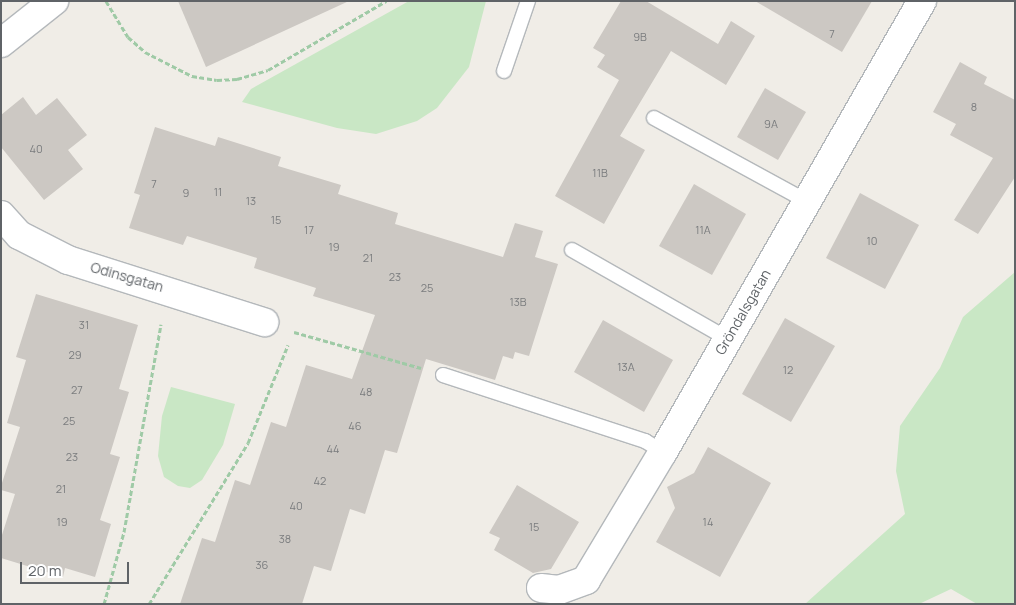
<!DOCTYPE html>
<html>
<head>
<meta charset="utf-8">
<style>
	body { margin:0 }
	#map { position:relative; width:1016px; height:605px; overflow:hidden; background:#f0ede7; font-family:Manrope,sans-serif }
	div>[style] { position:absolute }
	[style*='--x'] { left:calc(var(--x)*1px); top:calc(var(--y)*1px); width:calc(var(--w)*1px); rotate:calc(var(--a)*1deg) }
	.green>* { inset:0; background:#c9e7c5 }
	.building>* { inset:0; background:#ccc8c3 }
	.path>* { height:3px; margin-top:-1.5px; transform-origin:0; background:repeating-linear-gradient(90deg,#9fcaa6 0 5px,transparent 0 7.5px) }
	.roads { filter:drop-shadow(1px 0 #b4b8bb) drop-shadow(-1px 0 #b4b8bb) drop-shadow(0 1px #b4b8bb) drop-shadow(0 -1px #b4b8bb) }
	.service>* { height:14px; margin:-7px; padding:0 7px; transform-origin:7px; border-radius:7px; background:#fff }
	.minor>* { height:28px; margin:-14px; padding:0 14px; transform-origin:14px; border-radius:14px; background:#fff }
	span { translate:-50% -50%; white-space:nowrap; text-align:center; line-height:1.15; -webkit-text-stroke:4px #fff; paint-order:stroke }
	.number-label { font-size:11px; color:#7a7c7e }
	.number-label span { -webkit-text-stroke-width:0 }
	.street-label { font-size:14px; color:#5f6367 }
	.frame { position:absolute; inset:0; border:2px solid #5f6367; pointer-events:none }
	.scale { position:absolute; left:20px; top:562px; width:109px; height:22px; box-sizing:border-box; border:2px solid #5f6367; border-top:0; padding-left:6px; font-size:15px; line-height:18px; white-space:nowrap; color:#5f6367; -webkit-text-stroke:4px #fff; paint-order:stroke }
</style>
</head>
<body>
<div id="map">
	<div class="green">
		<i style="clip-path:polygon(409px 1px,486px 1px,469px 67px,437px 108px,417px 121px,376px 134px,337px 128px,242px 102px,251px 89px)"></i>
		<i style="clip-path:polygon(1015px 272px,1015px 604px,977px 604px,951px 589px,919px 604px,805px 604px,905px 514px,896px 471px,900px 426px,940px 368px,963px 317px)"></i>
		<i style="clip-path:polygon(171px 387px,235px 404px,223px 445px,202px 480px,190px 488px,178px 486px,164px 477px,158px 456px,162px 416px)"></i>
	</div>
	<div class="building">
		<i style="clip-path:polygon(178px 1px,349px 1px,206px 67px)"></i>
		<i style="clip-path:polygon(621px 1px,646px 1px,718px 44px,731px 21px,755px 36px,726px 85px,671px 51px,620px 136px,645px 150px,604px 224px,555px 196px,619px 80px,597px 67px,605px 55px,593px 48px)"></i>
		<i style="clip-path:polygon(755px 1px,872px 1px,842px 52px)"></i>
		<i style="clip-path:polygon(960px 62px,987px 77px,984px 84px,1015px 100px,1015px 177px,978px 234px,954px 220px,993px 158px,950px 135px,956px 124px,933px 112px)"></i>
		<i style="clip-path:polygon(765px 88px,806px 112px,778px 160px,737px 137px)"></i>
		<i style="clip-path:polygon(23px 97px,36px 115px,57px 98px,87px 135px,68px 150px,83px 169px,44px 200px,1px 147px,1px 115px)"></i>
		<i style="clip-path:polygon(155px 127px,215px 146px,218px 137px,281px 157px,278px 166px,341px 185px,338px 194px,398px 213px,395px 224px,503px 257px,515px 223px,543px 231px,535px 257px,558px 264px,529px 356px,515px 352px,513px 359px,503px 356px,495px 380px,426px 359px,397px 453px,385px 450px,365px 514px,350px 509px,331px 571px,314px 566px,302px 604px,180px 604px,202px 538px,215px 542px,235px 480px,250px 485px,271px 422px,286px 427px,306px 365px,352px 379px,375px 315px,313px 296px,316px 288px,254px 268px,257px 258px,187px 236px,183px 245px,129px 228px,140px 195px,134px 193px)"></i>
		<i style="clip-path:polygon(694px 184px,746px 214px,712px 275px,659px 246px)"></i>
		<i style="clip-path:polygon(860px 193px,919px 225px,885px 289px,826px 258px)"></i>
		<i style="clip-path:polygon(36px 294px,138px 325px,119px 389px,129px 392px,110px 454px,120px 457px,100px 520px,111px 524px,95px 577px,65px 568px,63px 577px,1px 558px,1px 538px,15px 494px,1px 490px,1px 486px,20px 427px,7px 423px,26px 360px,16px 357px)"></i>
		<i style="clip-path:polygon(785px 318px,835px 346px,791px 422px,742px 394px)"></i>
		<i style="clip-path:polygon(603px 320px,673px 360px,644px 412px,574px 372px)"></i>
		<i style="clip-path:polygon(708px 447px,771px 483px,720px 577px,656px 542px,675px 508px,667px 487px,694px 473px)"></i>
		<i style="clip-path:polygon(517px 485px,579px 522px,551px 569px,533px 573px,494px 550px,500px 538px,489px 533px)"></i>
	</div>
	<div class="path">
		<i style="--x:106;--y:1;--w:42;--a:58.6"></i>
		<i style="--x:128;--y:37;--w:23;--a:41"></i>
		<i style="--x:145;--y:52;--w:53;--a:27.1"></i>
		<i style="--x:192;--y:76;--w:25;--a:9"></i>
		<i style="--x:217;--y:80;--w:20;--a:-3"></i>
		<i style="--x:237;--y:79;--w:32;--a:-16"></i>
		<i style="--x:268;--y:70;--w:137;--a:-30.3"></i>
		<i style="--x:294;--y:332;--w:132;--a:15.8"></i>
		<i style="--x:104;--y:604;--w:75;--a:-74.5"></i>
		<i style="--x:124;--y:532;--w:211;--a:-79.9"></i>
		<i style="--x:149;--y:604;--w:189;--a:-58.4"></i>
		<i style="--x:248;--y:443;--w:106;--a:-67.8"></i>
	</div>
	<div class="roads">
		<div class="service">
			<i style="--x:504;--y:71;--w:74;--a:-71.1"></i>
			<i style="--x:654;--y:118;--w:173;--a:28.6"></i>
			<i style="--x:572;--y:250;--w:180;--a:29.7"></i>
			<i style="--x:443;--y:375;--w:213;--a:18.1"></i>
			<i style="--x:645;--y:441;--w:21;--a:31"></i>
		</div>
		<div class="minor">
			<i style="--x:1;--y:43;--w:68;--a:-38.4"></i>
			<i style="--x:1;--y:215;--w:27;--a:48"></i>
			<i style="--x:19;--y:235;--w:55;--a:27"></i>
			<i style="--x:68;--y:260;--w:206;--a:17.6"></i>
			<i style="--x:541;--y:588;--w:18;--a:6"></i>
			<i style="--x:559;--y:590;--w:29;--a:-20"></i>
			<i style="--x:586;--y:580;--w:149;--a:-59"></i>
			<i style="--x:663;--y:452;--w:520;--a:-60.13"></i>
		</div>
	</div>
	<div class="number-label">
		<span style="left:832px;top:34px">7</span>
		<span style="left:640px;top:37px">9B</span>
		<span style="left:974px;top:107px">8</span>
		<span style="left:771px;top:124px">9A</span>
		<span style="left:36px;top:149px">40</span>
		<span style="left:600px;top:173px">11B</span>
		<span style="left:154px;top:184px">7</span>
		<span style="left:218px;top:192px">11</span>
		<span style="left:186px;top:193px">9</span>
		<span style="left:251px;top:201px">13</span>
		<span style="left:276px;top:220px">15</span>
		<span style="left:309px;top:230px">17</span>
		<span style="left:703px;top:230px">11A</span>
		<span style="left:872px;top:241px">10</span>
		<span style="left:334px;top:247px">19</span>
		<span style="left:368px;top:258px">21</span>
		<span style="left:395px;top:277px">23</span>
		<span style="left:427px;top:288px">25</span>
		<span style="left:518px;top:302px">13B</span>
		<span style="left:84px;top:325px">31</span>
		<span style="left:75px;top:355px">29</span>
		<span style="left:626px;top:367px">13A</span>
		<span style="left:788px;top:370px">12</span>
		<span style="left:77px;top:390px">27</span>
		<span style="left:366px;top:392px">48</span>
		<span style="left:69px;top:421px">25</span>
		<span style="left:355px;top:426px">46</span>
		<span style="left:333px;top:449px">44</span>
		<span style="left:72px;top:457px">23</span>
		<span style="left:320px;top:481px">42</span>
		<span style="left:61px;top:489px">21</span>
		<span style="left:296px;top:506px">40</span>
		<span style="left:62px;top:522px">19</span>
		<span style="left:708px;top:522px">14</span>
		<span style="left:534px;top:527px">15</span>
		<span style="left:285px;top:539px">38</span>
		<span style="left:262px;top:565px">36</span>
	</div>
	<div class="street-label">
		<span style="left:127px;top:277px;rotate:16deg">Odinsgatan</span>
		<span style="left:743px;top:312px;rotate:-60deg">Gröndalsgatan</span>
	</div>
	<div class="frame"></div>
	<div class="scale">20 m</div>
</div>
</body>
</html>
